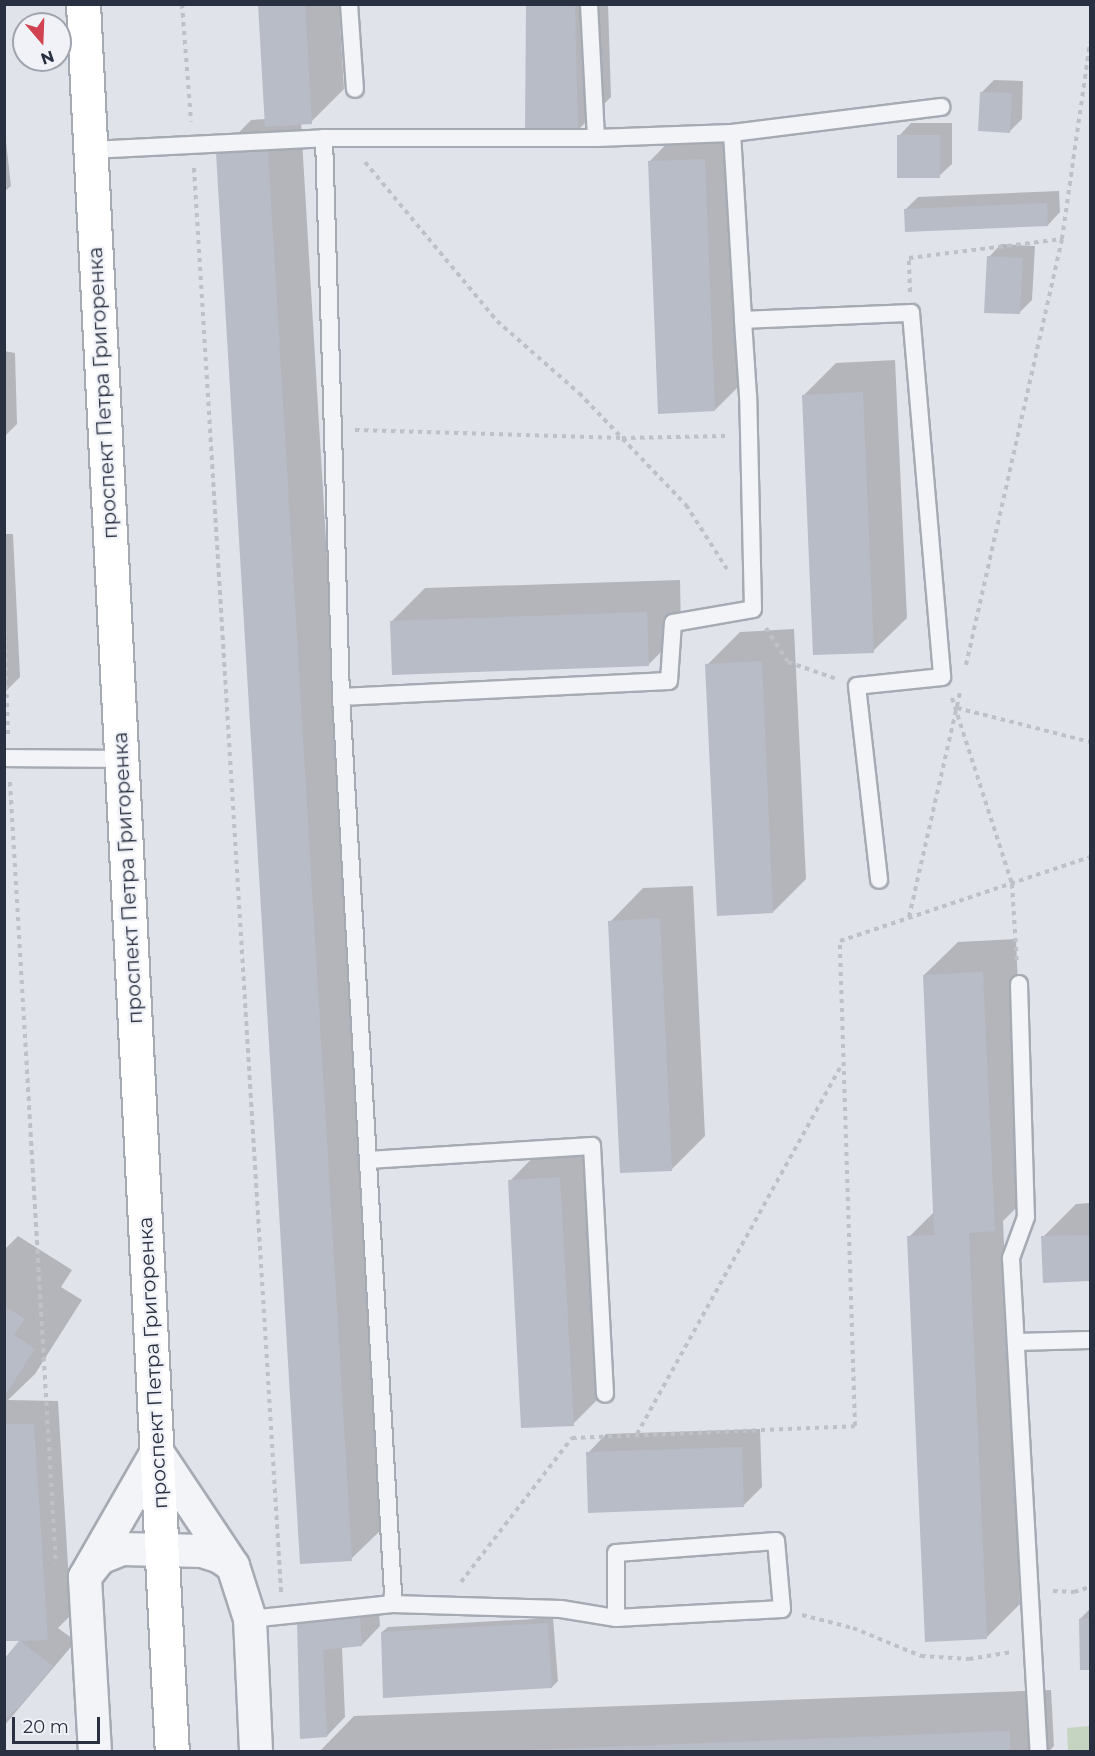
<!DOCTYPE html>
<html>
<head>
<meta charset="utf-8">
<style>
	body { margin:0 }
	#map { position:relative; width:1095px; height:1756px; overflow:hidden; background:#e0e3e9; font-family:Montserrat,sans-serif }
	div>[style] { position:absolute }
	[style*='--x'] { left:calc(var(--x)*1px); top:calc(var(--y)*1px); width:calc(var(--w)*1px); rotate:calc(var(--a)*1deg) }
	.green>* { inset:0; background:#c5d4c1 }
	.shadow>* { inset:0; background:#0003 }
	.building>* { inset:0; background:#b7bcc6 }
	.path>* { height:4px; margin-top:-2px; transform-origin:0; background:repeating-linear-gradient(90deg,#bec1c8 0 4.5px,transparent 0 9px) }
	.roads { filter:drop-shadow(2px 0 #a5aab3) drop-shadow(-2px 0 #a5aab3) drop-shadow(0 2px #a5aab3) drop-shadow(0 -2px #a5aab3) }
	.lane>* { height:16px; margin:-8px; padding:0 8px; transform-origin:8px; border-radius:8px; background:#f3f4f8 }
	.street>* { height:32px; margin:-16px; padding:0 16px; transform-origin:16px; border-radius:16px; background:#f3f4f8 }
	.secondary>* { height:33px; margin:-16.5px; padding:0 16.5px; transform-origin:16.5px; border-radius:16.5px; background:#fff }
	span { translate:-50% -50%; white-space:nowrap; text-align:center; line-height:1.15; -webkit-text-stroke:4.5px #f0f2f7; paint-order:stroke }
	.street-label { font-size:20px; color:#283041 }
	.frame { position:absolute; inset:0; border:6px solid #283041; pointer-events:none }
	.north { position:absolute; left:12px; top:12px; width:60px; height:60px; box-sizing:border-box; background:#f0f2f7; border:2px solid #a0a4ae; border-radius:50%; rotate:161deg; font-size:16px; font-weight:700; line-height:24px; text-align:center; color:#283041 }
	.north::after { content:''; display:block; margin:auto; width:21px; height:27px; background:#d14350; clip-path:polygon(50% 0,100% 100%,50% 72%,0 100%) }
	.scale { position:absolute; left:12px; top:1717px; width:88px; height:27px; box-sizing:border-box; border:3px solid #283041; border-top:0; padding-left:8px; font-size:18px; line-height:21px; white-space:nowrap; color:#283041; -webkit-text-stroke:4px #f0f2f7; paint-order:stroke }
</style>
</head>
<body>
<div id="map">
	<div class="green">
		<i style="clip-path:polygon(1090px 1726px,1090px 1751px,1068px 1751px,1067px 1728px)"></i>
	</div>
	<div class="shadow">
		<i style="clip-path:polygon(259px 4px,339px 4px,344px 89px,311px 122px,301px 123px,385px 1526px,351px 1559px,218px 154px,251px 120px,266px 119px)"></i>
		<i style="clip-path:polygon(528px 4px,608px 4px,611px 97px,578px 130px)"></i>
		<i style="clip-path:polygon(994px 80px,1023px 81px,1022px 119px,1009px 132px,981px 93px)"></i>
		<i style="clip-path:polygon(911px 123px,952px 123px,952px 164px,939px 176px,899px 136px)"></i>
		<i style="clip-path:polygon(4px 124px,11px 186px,4px 192px)"></i>
		<i style="clip-path:polygon(738px 126px,748px 377px,715px 410px,649px 162px,682px 128px)"></i>
		<i style="clip-path:polygon(1059px 191px,1060px 212px,1048px 225px,905px 210px,918px 197px)"></i>
		<i style="clip-path:polygon(1001px 244px,1035px 246px,1032px 300px,1019px 313px,989px 257px)"></i>
		<i style="clip-path:polygon(4px 351px,15px 353px,17px 424px,4px 437px)"></i>
		<i style="clip-path:polygon(895px 360px,907px 618px,873px 651px,803px 396px,836px 363px)"></i>
		<i style="clip-path:polygon(4px 534px,13px 534px,20px 677px,4px 693px)"></i>
		<i style="clip-path:polygon(680px 580px,681px 632px,648px 665px,392px 621px,425px 588px)"></i>
		<i style="clip-path:polygon(794px 629px,806px 879px,773px 912px,707px 665px,740px 632px)"></i>
		<i style="clip-path:polygon(693px 886px,705px 1136px,672px 1169px,610px 922px,643px 888px)"></i>
		<i style="clip-path:polygon(1016px 939px,1027px 1197px,1003px 1221px,1020px 1604px,987px 1637px,909px 1237px,935px 1211px,924px 975px,958px 942px)"></i>
		<i style="clip-path:polygon(593px 1145px,606px 1391px,573px 1424px,510px 1181px,543px 1147px)"></i>
		<i style="clip-path:polygon(1090px 1203px,1090px 1280px,1044px 1281px,1043px 1237px,1076px 1204px)"></i>
		<i style="clip-path:polygon(18px 1236px,72px 1270px,61px 1287px,82px 1300px,35px 1374px,8px 1400px,58px 1401px,71px 1615px,58px 1628px,76px 1641px,4px 1726px,4px 1662px,22px 1639px,4px 1639px,4px 1250px)"></i>
		<i style="clip-path:polygon(760px 1429px,762px 1487px,743px 1506px,588px 1453px,606px 1434px)"></i>
		<i style="clip-path:polygon(378px 1597px,380px 1626px,362px 1645px,342px 1647px,345px 1717px,327px 1736px,298px 1622px,317px 1603px)"></i>
		<i style="clip-path:polygon(1090px 1609px,1090px 1668px,1082px 1668px,1080px 1619px)"></i>
		<i style="clip-path:polygon(553px 1618px,558px 1681px,552px 1687px,382px 1632px,388px 1627px)"></i>
		<i style="clip-path:polygon(1051px 1690px,1054px 1746px,1048px 1752px,319px 1752px,354px 1716px)"></i>
	</div>
	<div class="building">
		<i style="clip-path:polygon(258px 4px,305px 4px,312px 124px,265px 127px)"></i>
		<i style="clip-path:polygon(526px 4px,575px 4px,578px 132px,525px 133px)"></i>
		<i style="clip-path:polygon(980px 92px,1012px 93px,1010px 133px,978px 131px)"></i>
		<i style="clip-path:polygon(897px 135px,940px 135px,940px 178px,897px 178px)"></i>
		<i style="clip-path:polygon(268px 150px,352px 1561px,300px 1564px,216px 153px)"></i>
		<i style="clip-path:polygon(705px 159px,715px 411px,658px 414px,648px 161px)"></i>
		<i style="clip-path:polygon(1047px 203px,1048px 226px,905px 232px,904px 209px)"></i>
		<i style="clip-path:polygon(987px 256px,1023px 258px,1020px 314px,984px 313px)"></i>
		<i style="clip-path:polygon(863px 392px,874px 653px,813px 655px,802px 395px)"></i>
		<i style="clip-path:polygon(647px 612px,649px 666px,392px 675px,390px 621px)"></i>
		<i style="clip-path:polygon(762px 661px,773px 913px,717px 916px,705px 664px)"></i>
		<i style="clip-path:polygon(660px 918px,672px 1171px,620px 1173px,608px 921px)"></i>
		<i style="clip-path:polygon(983px 972px,995px 1231px,969px 1233px,987px 1639px,925px 1642px,907px 1236px,934px 1235px,923px 975px)"></i>
		<i style="clip-path:polygon(560px 1177px,574px 1426px,521px 1428px,508px 1180px)"></i>
		<i style="clip-path:polygon(1090px 1235px,1090px 1281px,1043px 1283px,1041px 1236px)"></i>
		<i style="clip-path:polygon(4px 1306px,25px 1319px,14px 1335px,35px 1349px,4px 1397px)"></i>
		<i style="clip-path:polygon(4px 1424px,34px 1424px,48px 1640px,20px 1641px,53px 1666px,18px 1709px,16px 1708px,4px 1722px,4px 1659px,19px 1641px,4px 1641px)"></i>
		<i style="clip-path:polygon(742px 1447px,744px 1507px,588px 1513px,586px 1452px)"></i>
		<i style="clip-path:polygon(360px 1615px,362px 1646px,323px 1650px,327px 1737px,300px 1739px,297px 1621px)"></i>
		<i style="clip-path:polygon(1090px 1618px,1090px 1670px,1080px 1670px,1079px 1619px)"></i>
		<i style="clip-path:polygon(548px 1623px,552px 1688px,383px 1698px,381px 1632px)"></i>
		<i style="clip-path:polygon(1010px 1731px,1010px 1752px,525px 1752px,525px 1750px)"></i>
	</div>
	<div class="path">
		<i style="--x:182;--y:4;--w:118;--a:85.6"></i>
		<i style="--x:365;--y:162;--w:207;--a:50.3"></i>
		<i style="--x:497;--y:321;--w:109;--a:41.3"></i>
		<i style="--x:579;--y:393;--w:155;--a:46.3"></i>
		<i style="--x:686;--y:505;--w:76;--a:57.4"></i>
		<i style="--x:194;--y:168;--w:1427;--a:86.5"></i>
		<i style="--x:910;--y:292;--w:34;--a:-92"></i>
		<i style="--x:909;--y:258;--w:154;--a:-7.1"></i>
		<i style="--x:355;--y:430;--w:267;--a:1.7"></i>
		<i style="--x:622;--y:438;--w:103;--a:-1.1"></i>
		<i style="--x:4;--y:613;--w:122;--a:88.1"></i>
		<i style="--x:766;--y:628;--w:40;--a:57.1"></i>
		<i style="--x:788;--y:662;--w:52;--a:19.1"></i>
		<i style="--x:966;--y:665;--w:437;--a:-77.3"></i>
		<i style="--x:1062;--y:239;--w:198;--a:-81.9"></i>
		<i style="--x:952;--y:698;--w:195;--a:72.1"></i>
		<i style="--x:1012;--y:884;--w:79;--a:86.4"></i>
		<i style="--x:957;--y:708;--w:137;--a:14.3"></i>
		<i style="--x:10;--y:782;--w:784;--a:86.64"></i>
		<i style="--x:909;--y:917;--w:230;--a:-77.2"></i>
		<i style="--x:637;--y:1434;--w:421;--a:-61"></i>
		<i style="--x:461;--y:1582;--w:182;--a:-52.4"></i>
		<i style="--x:572;--y:1438;--w:283;--a:-2.4"></i>
		<i style="--x:855;--y:1426;--w:485;--a:-91.8"></i>
		<i style="--x:840;--y:941;--w:264;--a:-18.6"></i>
		<i style="--x:1053;--y:1591;--w:21;--a:3"></i>
		<i style="--x:1074;--y:1592;--w:17;--a:-17"></i>
		<i style="--x:802;--y:1615;--w:53;--a:14.3"></i>
		<i style="--x:853;--y:1628;--w:74;--a:22.4"></i>
		<i style="--x:921;--y:1656;--w:48;--a:3.6"></i>
		<i style="--x:969;--y:1659;--w:44;--a:-9.2"></i>
	</div>
	<div class="roads">
		<div class="lane">
			<i style="--x:349;--y:4;--w:85;--a:86"></i>
			<i style="--x:589;--y:4;--w:134;--a:87"></i>
			<i style="--x:60;--y:38;--w:27;--a:-20"></i>
			<i style="--x:732;--y:133;--w:211;--a:-7.1"></i>
			<i style="--x:91;--y:150;--w:233;--a:-2.9"></i>
			<i style="--x:324;--y:138;--w:272;--a:0"></i>
			<i style="--x:596;--y:138;--w:136;--a:-2.1"></i>
			<i style="--x:732;--y:133;--w:187;--a:86.6"></i>
			<i style="--x:743;--y:320;--w:168;--a:-2.4"></i>
			<i style="--x:911;--y:313;--w:365;--a:85.1"></i>
			<i style="--x:942;--y:677;--w:85;--a:174"></i>
			<i style="--x:857;--y:686;--w:195;--a:83.5"></i>
			<i style="--x:341;--y:697;--w:328;--a:-2.8"></i>
			<i style="--x:669;--y:681;--w:58;--a:-86.1"></i>
			<i style="--x:673;--y:623;--w:81;--a:-9.9"></i>
			<i style="--x:753;--y:609;--w:213;--a:-91.3"></i>
			<i style="--x:748;--y:396;--w:76;--a:-93.8"></i>
			<i style="--x:4;--y:758;--w:118;--a:0.5"></i>
			<i style="--x:1019;--y:984;--w:233;--a:88.3"></i>
			<i style="--x:1026;--y:1217;--w:44;--a:110.1"></i>
			<i style="--x:1011;--y:1258;--w:495;--a:86.8"></i>
			<i style="--x:368;--y:1160;--w:224;--a:-3.6"></i>
			<i style="--x:592;--y:1146;--w:248;--a:87"></i>
			<i style="--x:1016;--y:1342;--w:74;--a:-1.5"></i>
			<i style="--x:392;--y:1604;--w:169;--a:1.7"></i>
			<i style="--x:561;--y:1609;--w:56;--a:9.3"></i>
			<i style="--x:616;--y:1618;--w:166;--a:-3.1"></i>
			<i style="--x:782;--y:1609;--w:68;--a:-95"></i>
			<i style="--x:776;--y:1541;--w:160;--a:175.7"></i>
			<i style="--x:616;--y:1553;--w:65;--a:90"></i>
			<i style="--x:250;--y:1619;--w:143;--a:-6"></i>
			<i style="--x:392;--y:1604;--w:11;--a:-85"></i>
			<i style="--x:393;--y:1593;--w:898;--a:-93.32"></i>
			<i style="--x:341;--y:697;--w:559;--a:-91.74"></i>
		</div>
		<div class="street">
			<i style="--x:85;--y:1577;--w:144;--a:-60.1"></i>
			<i style="--x:157;--y:1452;--w:137;--a:56.3"></i>
			<i style="--x:233;--y:1566;--w:56;--a:72.2"></i>
			<i style="--x:250;--y:1619;--w:133;--a:87.4"></i>
			<i style="--x:95;--y:1752;--w:175;--a:-93.3"></i>
			<i style="--x:85;--y:1577;--w:24;--a:-52"></i>
			<i style="--x:100;--y:1558;--w:24;--a:-22"></i>
			<i style="--x:122;--y:1549;--w:80;--a:1.4"></i>
			<i style="--x:202;--y:1551;--w:19;--a:18"></i>
			<i style="--x:220;--y:1557;--w:16;--a:35"></i>
		</div>
		<div class="secondary">
			<i style="--x:83;--y:4;--w:1750;--a:87.09"></i>
		</div>
	</div>
	<div class="street-label">
		<span style="left:103px;top:393px;rotate:-93deg">проспект Петра Григоренка</span>
		<span style="left:128px;top:878px;rotate:-93deg">проспект Петра Григоренка</span>
		<span style="left:153px;top:1363px;rotate:-93deg">проспект Петра Григоренка</span>
	</div>
	<div class="frame"></div>
	<div class="north">N</div>
	<div class="scale">20 m</div>
</div>
</body>
</html>
